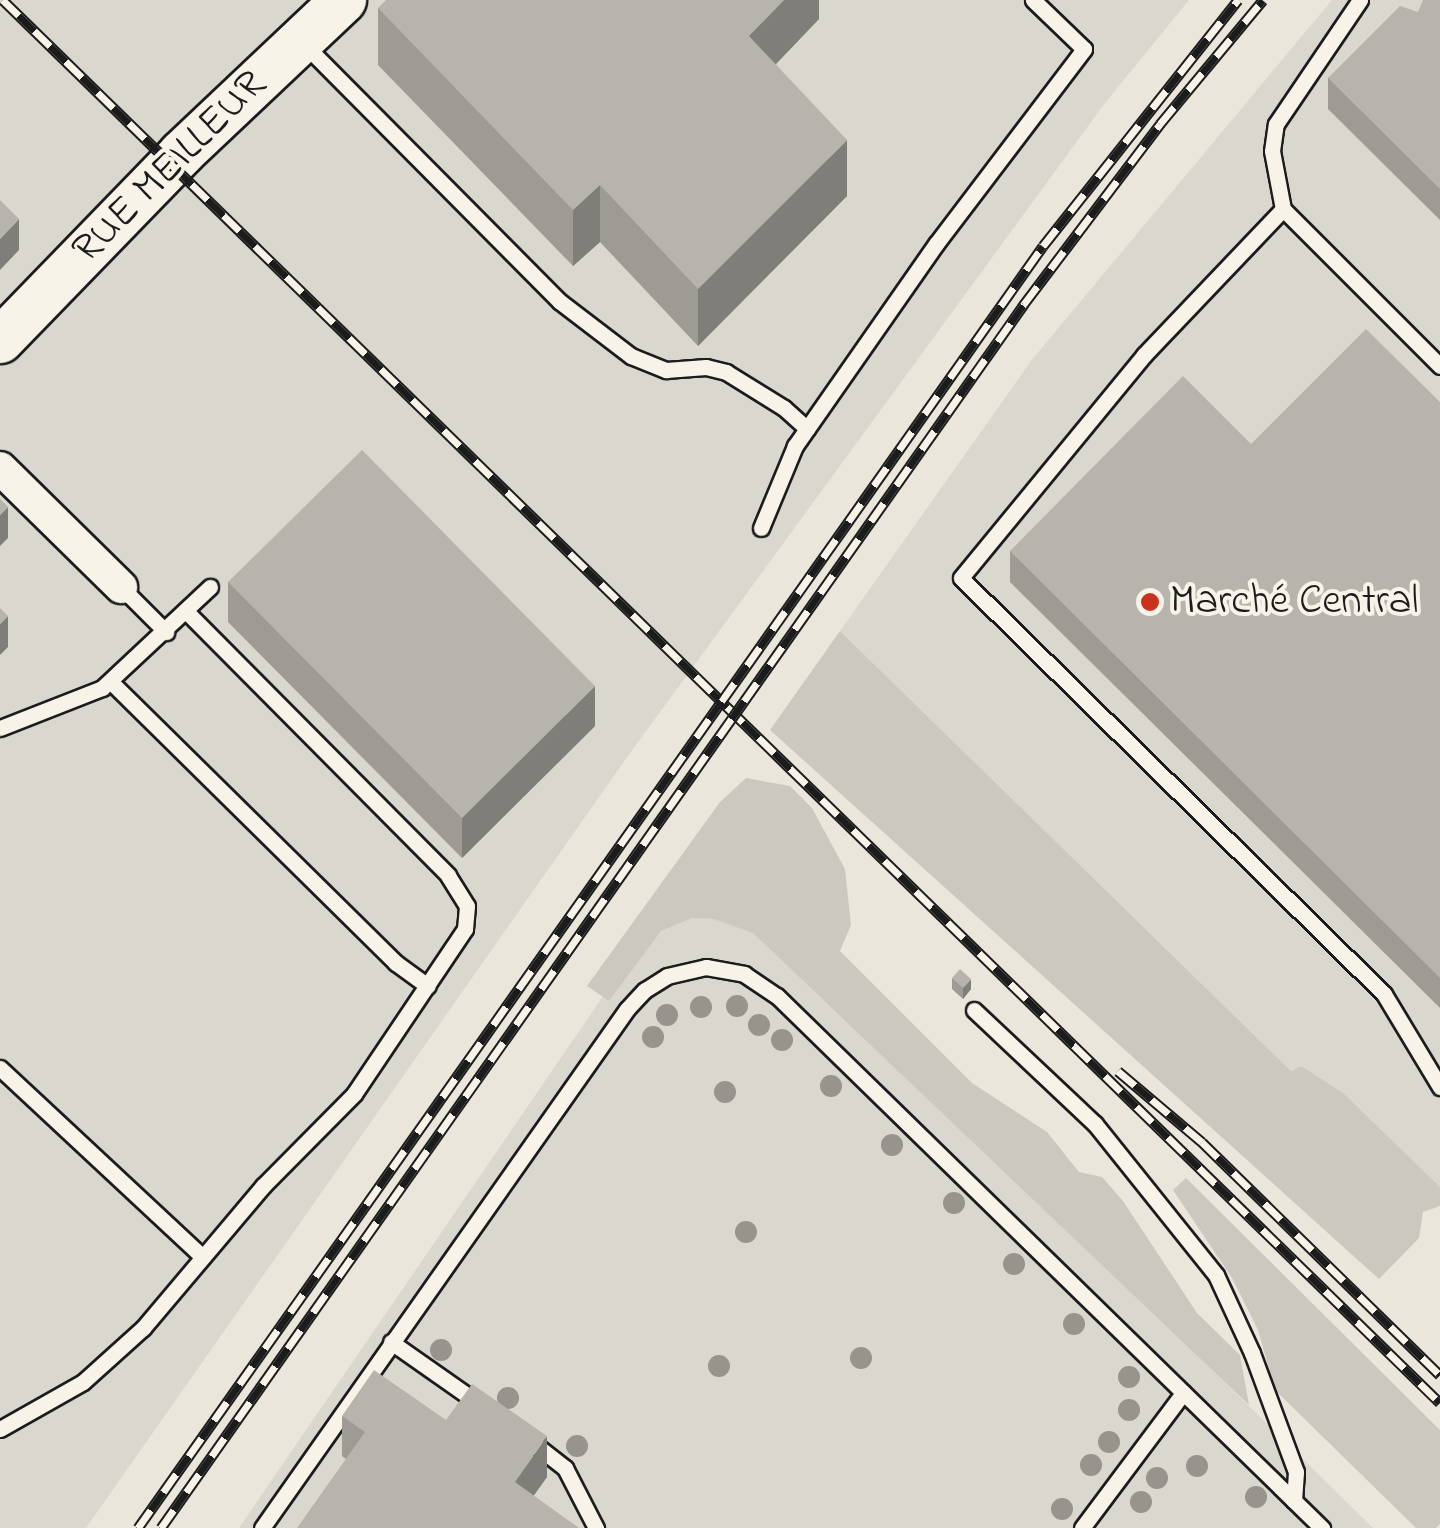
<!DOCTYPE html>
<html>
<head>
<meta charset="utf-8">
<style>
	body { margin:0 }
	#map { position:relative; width:1440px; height:1528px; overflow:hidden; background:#eae6dc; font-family:"Indie Flower",sans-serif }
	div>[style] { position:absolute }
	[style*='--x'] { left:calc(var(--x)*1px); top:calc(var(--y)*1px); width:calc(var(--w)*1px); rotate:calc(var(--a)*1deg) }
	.built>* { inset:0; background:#dad7ce }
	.green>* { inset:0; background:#ccc8c0 }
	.roads { filter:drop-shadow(2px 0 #1c1c1c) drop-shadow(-2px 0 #1c1c1c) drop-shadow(0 2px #1c1c1c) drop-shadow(0 -2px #1c1c1c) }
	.lane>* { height:15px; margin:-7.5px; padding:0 7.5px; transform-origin:7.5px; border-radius:7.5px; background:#f7f3e8 }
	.street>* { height:32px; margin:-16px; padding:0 16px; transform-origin:16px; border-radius:16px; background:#f7f3e8 }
	.secondary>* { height:45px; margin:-22.5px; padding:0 22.5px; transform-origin:22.5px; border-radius:22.5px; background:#f7f3e8 }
	.rail>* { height:11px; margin-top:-5.5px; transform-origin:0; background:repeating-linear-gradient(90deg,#f7f3e8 0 22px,#1c1c1c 0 44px); box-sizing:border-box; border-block:2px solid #1c1c1c }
	.trees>* { width:22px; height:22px; margin:-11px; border-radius:50%; background:#96948d }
	.wall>* { inset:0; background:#9d9b94 }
	.shaded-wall>* { inset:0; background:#7f7e78 }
	.building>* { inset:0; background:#b6b4ac }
	.dots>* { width:28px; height:28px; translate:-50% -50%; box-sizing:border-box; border:5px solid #f7f3e8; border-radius:50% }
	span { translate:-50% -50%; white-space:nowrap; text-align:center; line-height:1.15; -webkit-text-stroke:8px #f7f3e8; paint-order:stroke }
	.street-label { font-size:42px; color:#1c1c1c }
	.poi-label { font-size:42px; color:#1c1c1c }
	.left { translate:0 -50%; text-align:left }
</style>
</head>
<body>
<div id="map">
	<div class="built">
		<i style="clip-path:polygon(0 0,1189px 0,1105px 103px,625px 760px,86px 1528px,0 1528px)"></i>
		<i style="clip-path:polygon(1332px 0,1440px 0,1440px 1187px,1301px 1066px,1291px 1071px,840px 631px,1031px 361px)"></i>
		<i style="clip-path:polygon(695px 862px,1373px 1528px,239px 1528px)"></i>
	</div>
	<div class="green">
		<i style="clip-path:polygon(840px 631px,1291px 1071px,1301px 1066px,1343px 1093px,1440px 1187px,1440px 1206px,1423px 1212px,1419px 1238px,1379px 1279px,770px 730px)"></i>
		<i style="clip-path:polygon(746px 778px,790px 786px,812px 808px,845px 869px,851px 925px,840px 951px,972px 1083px,1047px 1132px,1079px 1172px,1102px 1177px,1123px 1201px,1197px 1313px,1240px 1355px,1249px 1405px,753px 933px,714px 919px,692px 918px,661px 931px,609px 1001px,587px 986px,720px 802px)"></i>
		<i style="clip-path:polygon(1186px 1178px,1440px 1430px,1440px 1524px,1436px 1528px,1416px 1528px,1275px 1390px,1258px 1330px,1232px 1278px,1173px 1190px)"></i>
	</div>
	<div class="roads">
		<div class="lane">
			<i style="--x:304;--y:44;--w:362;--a:45.2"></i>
			<i style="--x:559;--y:301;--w:91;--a:37.4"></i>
			<i style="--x:631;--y:356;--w:38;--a:22"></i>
			<i style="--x:666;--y:370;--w:40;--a:-4.3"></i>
			<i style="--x:706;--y:367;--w:21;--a:14"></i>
			<i style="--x:726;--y:372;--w:68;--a:31.8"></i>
			<i style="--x:784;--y:408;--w:31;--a:42"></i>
			<i style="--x:1283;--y:209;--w:59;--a:-100.7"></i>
			<i style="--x:1272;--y:151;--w:27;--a:-82"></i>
			<i style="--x:1276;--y:124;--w:150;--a:-55.9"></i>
			<i style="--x:1440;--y:366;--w:222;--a:-135"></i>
			<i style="--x:1283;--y:209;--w:202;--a:133.6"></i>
			<i style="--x:1144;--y:355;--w:288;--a:129.4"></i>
			<i style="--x:961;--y:578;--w:593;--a:44.52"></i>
			<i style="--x:1384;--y:994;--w:109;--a:58.9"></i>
			<i style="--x:761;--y:528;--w:89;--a:-67.5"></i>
			<i style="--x:795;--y:446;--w:246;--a:-55.1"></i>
			<i style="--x:936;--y:244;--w:245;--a:-52.8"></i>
			<i style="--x:1084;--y:49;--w:71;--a:-136.1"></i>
			<i style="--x:121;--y:587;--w:64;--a:45"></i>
			<i style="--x:111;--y:682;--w:400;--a:44.6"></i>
			<i style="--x:396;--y:963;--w:39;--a:36"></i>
			<i style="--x:0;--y:728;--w:110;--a:-21.4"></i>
			<i style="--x:102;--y:688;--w:148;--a:-43.1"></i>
			<i style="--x:974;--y:1010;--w:166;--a:43.3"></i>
			<i style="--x:1095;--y:1124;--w:193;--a:51.3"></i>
			<i style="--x:1216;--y:1275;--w:86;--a:65.2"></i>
			<i style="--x:1252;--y:1353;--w:127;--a:69.7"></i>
			<i style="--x:1296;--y:1472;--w:29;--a:94"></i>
			<i style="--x:0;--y:1068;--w:277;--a:43"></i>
			<i style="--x:391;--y:1342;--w:106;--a:35"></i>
			<i style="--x:0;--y:1429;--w:95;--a:-29.5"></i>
			<i style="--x:83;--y:1382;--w:81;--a:-42"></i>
			<i style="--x:143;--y:1328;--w:186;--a:-49.8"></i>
			<i style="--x:263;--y:1186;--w:129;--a:-45.3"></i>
			<i style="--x:354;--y:1094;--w:199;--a:-56.1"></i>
			<i style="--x:465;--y:929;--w:23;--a:-85"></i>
			<i style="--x:467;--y:906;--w:36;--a:-122"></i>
			<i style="--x:448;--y:875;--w:372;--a:-134.8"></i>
			<i style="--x:533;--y:1443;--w:41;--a:38"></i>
			<i style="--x:565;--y:1468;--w:68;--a:62.7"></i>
			<i style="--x:262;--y:1528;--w:634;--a:-54.88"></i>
			<i style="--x:627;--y:1009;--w:26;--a:-47"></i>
			<i style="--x:645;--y:990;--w:26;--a:-32"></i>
			<i style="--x:667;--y:976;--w:40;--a:-13"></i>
			<i style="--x:706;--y:967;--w:39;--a:10"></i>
			<i style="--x:744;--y:974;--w:40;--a:34"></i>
			<i style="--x:777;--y:996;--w:762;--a:44.31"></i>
			<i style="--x:1082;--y:1528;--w:169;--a:-53.2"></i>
		</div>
		<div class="street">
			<i style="--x:0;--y:468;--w:170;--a:44.5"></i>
		</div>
		<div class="secondary">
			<i style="--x:0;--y:340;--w:260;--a:-45.9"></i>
			<i style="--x:181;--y:153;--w:223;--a:-43.4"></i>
		</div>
	</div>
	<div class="rail">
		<i style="--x:3;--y:0;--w:2008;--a:44.31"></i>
		<i style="--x:1118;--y:1071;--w:110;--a:40.2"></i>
		<i style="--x:1202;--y:1142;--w:333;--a:44.4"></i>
		<i style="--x:138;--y:1528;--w:1569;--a:-54.78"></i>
		<i style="--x:1043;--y:246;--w:314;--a:-51.6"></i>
		<i style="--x:161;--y:1528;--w:1498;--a:-54.81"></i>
		<i style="--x:1024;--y:304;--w:226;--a:-52.9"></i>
		<i style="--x:1160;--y:124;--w:161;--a:-50.3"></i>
	</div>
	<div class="trees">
		<i style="left:737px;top:1006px"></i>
		<i style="left:701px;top:1007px"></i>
		<i style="left:667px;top:1015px"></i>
		<i style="left:759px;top:1025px"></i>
		<i style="left:653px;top:1037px"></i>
		<i style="left:782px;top:1040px"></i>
		<i style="left:831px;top:1086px"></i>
		<i style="left:725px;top:1092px"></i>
		<i style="left:892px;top:1145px"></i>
		<i style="left:954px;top:1203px"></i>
		<i style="left:746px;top:1232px"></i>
		<i style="left:1014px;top:1264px"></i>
		<i style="left:1074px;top:1324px"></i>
		<i style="left:441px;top:1350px"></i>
		<i style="left:861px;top:1358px"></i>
		<i style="left:719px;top:1366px"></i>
		<i style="left:1129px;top:1377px"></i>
		<i style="left:508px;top:1398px"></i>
		<i style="left:1129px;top:1410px"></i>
		<i style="left:1109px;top:1442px"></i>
		<i style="left:577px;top:1446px"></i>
		<i style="left:1091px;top:1465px"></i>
		<i style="left:1197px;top:1466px"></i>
		<i style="left:1157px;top:1478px"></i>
		<i style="left:1256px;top:1497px"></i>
		<i style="left:1141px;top:1502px"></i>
		<i style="left:1062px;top:1509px"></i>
	</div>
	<div class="wall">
		<i style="clip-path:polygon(819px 0,819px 19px,776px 64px,847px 196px,698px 346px,600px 242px,573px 266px,378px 65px,378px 8px)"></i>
		<i style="clip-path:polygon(1440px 0,1440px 220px,1328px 109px,1328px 78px,1418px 12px)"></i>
		<i style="clip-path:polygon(1440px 402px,1440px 1008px,1010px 582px,1010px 551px,1251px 444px)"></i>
		<i style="clip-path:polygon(228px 582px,595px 726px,462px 858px,228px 622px)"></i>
		<i style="clip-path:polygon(952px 978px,971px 989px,963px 999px,952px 989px)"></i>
		<i style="clip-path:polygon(342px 1416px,446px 1420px,547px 1477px,533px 1496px,346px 1459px,342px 1456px)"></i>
	</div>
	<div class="shaded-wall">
		<i style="clip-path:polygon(784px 0,819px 0,819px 19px,749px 92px,749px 36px)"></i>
		<i style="clip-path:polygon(847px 140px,847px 196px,698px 346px,698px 289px)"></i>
		<i style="clip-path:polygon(600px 185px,600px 242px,573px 266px,573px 210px)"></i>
		<i style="clip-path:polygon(19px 219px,19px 250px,0 270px,0 239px)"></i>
		<i style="clip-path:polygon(8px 507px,8px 538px,0 546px,0 515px)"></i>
		<i style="clip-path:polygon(8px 616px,8px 647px,0 655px,0 624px)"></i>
		<i style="clip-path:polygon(595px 686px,595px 726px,462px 858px,462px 818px)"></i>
		<i style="clip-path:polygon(971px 979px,971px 989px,963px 999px,963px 988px)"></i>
		<i style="clip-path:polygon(547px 1436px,547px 1477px,515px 1522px,515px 1482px)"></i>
	</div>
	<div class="building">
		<i style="clip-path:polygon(386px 0,784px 0,749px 36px,847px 140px,698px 289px,600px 185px,573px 210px,378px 8px)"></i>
		<i style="clip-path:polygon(1423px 0,1440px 0,1440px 189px,1328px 78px,1400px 6px,1418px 12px)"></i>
		<i style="clip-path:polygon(0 200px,19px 219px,0 239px)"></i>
		<i style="clip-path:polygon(1366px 329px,1440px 402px,1440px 978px,1010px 551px,1183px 376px,1251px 444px)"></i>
		<i style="clip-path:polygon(362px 450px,595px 686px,462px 818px,228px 582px)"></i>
		<i style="clip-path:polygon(0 499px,8px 507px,0 515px)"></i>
		<i style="clip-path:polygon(0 608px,8px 616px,0 624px)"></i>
		<i style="clip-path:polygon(960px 969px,971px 979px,963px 988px,952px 978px)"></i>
		<i style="clip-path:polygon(374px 1370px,446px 1420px,472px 1384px,547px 1436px,515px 1482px,579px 1528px,297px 1528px,365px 1432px,342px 1416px)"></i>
	</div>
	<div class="dots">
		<i style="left:1150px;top:602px;background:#c8321e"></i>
	</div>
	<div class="street-label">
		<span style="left:170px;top:168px;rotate:-45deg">RUE MEILLEUR</span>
	</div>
	<div class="poi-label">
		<span class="left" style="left:1170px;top:602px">Marché Central</span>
	</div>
</div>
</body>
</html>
